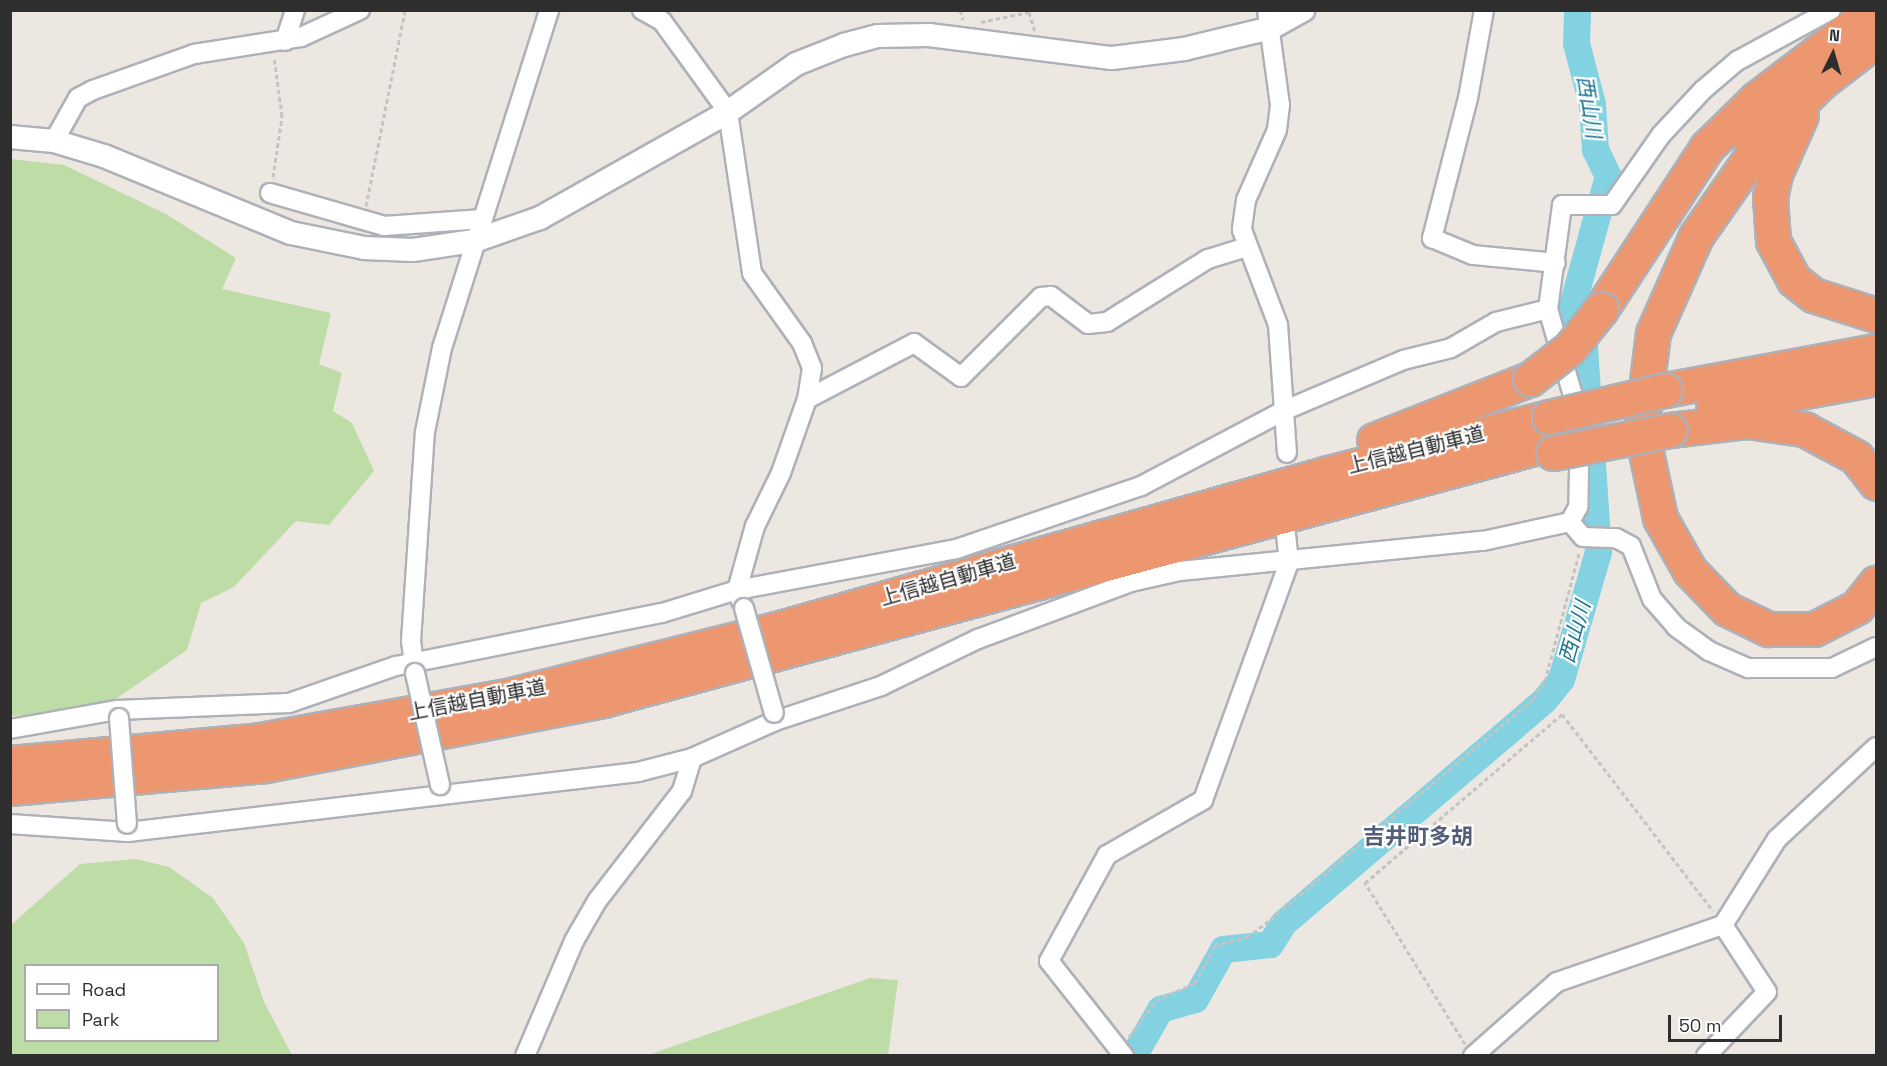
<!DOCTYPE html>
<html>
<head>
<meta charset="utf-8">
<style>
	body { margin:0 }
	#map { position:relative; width:1887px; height:1066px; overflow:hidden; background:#ede7e2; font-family:"Space Grotesk","Noto Sans JP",sans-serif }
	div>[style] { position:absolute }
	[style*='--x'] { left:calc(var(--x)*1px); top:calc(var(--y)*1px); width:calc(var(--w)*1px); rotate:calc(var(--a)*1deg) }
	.green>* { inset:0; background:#bedca6 }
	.river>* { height:27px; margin:-13.5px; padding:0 13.5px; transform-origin:13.5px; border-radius:13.5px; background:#83d2e1 }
	.path>* { height:3px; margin-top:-1.5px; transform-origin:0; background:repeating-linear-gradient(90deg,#c4c4c4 0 4.5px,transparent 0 7.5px) }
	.roads { filter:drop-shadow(2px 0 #aeb1b8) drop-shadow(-2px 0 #aeb1b8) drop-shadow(0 2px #aeb1b8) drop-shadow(0 -2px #aeb1b8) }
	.minor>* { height:18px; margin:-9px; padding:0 9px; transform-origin:9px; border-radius:9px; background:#fff }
	.tertiary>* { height:22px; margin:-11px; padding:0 11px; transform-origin:11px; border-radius:11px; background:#fff }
	.motorway>* { height:33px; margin:-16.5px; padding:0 16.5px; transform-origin:16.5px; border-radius:16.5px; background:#ec976f }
	.bridges { filter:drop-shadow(2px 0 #aeb1b8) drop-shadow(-2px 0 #aeb1b8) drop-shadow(0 2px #aeb1b8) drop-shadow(0 -2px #aeb1b8) }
	.minor-bridge>* { height:18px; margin:-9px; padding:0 9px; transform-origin:9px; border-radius:9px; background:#fff }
	.motorway-bridge>* { height:33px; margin:-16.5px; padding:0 16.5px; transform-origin:16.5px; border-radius:16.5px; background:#ec976f }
	span { translate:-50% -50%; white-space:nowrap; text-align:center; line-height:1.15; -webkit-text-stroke:4.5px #fff; paint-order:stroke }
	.street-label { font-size:20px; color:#2e2e2e }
	.water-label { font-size:21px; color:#1f7691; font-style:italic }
	.quarter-label { font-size:22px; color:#535e79; font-weight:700 }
	.frame { position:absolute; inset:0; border:12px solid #2e2e2e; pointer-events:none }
	.legend { position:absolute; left:24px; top:964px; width:195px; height:78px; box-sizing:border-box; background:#fff; border:2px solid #ababab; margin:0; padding:8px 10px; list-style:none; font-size:18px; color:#2e2e2e }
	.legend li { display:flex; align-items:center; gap:12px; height:30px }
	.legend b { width:30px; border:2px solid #ababab }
	.north { position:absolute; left:1803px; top:24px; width:60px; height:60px; -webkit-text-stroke:4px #fff; paint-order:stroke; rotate:5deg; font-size:16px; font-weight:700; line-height:24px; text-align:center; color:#2e2e2e }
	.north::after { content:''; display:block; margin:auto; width:21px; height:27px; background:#2e2e2e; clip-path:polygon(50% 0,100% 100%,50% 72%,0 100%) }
	.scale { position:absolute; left:1668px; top:1015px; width:114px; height:27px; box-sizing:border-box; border:3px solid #2e2e2e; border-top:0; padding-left:8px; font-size:18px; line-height:21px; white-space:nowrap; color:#2e2e2e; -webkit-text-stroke:4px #fff; paint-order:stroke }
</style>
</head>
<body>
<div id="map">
	<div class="green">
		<i style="clip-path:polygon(10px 159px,64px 165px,166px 214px,236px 258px,222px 289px,331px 313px,319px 364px,342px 373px,333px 411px,352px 423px,374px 471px,329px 525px,296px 521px,234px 587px,201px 603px,187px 650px,98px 711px,11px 716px)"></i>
		<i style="clip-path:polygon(evenodd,136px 859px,169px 867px,213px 898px,244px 943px,264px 1002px,292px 1055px,11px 1055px,11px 925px,80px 864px,136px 859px,26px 966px,218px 966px,218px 1040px,26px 1040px,26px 966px)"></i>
		<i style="clip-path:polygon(870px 978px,898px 980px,888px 1055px,648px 1055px)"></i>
	</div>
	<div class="river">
		<i style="--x:1133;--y:1056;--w:54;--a:-60.1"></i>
		<i style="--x:1160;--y:1009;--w:36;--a:-16"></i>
		<i style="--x:1195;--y:999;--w:57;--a:-60.8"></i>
		<i style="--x:1223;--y:949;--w:47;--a:-6.1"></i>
		<i style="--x:1270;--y:944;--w:25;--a:-58"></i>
		<i style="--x:1283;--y:923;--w:343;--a:-40.5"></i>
		<i style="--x:1544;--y:700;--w:27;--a:-51"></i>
		<i style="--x:1561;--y:679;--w:132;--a:-73.8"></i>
		<i style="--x:1598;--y:552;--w:205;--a:-93.9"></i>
		<i style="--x:1584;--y:347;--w:40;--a:-108.9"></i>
		<i style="--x:1571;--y:309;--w:138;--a:-74.5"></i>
		<i style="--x:1608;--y:176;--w:30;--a:-116"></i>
		<i style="--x:1595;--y:149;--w:45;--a:-93.8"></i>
		<i style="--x:1592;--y:104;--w:63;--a:-104.7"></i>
		<i style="--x:1576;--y:43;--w:33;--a:-88"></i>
	</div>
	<div class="path">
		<i style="--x:960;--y:10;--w:10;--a:73"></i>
		<i style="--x:981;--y:22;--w:49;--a:-11.8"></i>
		<i style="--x:1029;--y:12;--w:21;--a:73"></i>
		<i style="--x:273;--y:177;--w:62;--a:-81.6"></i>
		<i style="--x:282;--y:116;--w:60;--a:-97.7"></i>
		<i style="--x:366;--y:206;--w:200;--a:-78.7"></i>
		<i style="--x:1129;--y:1037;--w:46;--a:-53.9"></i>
		<i style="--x:1156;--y:1000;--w:43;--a:-23.6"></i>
		<i style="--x:1195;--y:983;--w:43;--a:-62.2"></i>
		<i style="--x:1215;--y:945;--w:33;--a:-14"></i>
		<i style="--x:1247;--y:937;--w:22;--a:-36"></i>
		<i style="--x:1265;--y:924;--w:350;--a:-40"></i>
		<i style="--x:1533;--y:699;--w:22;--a:-56"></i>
		<i style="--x:1545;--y:681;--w:132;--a:-75.1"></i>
		<i style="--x:1465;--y:1044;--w:190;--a:-121.8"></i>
		<i style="--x:1365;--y:883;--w:260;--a:-40.6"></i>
		<i style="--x:1562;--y:714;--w:248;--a:52.5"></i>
	</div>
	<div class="roads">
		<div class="minor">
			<i style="--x:642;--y:10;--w:23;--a:29"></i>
			<i style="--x:662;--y:21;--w:112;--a:54"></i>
			<i style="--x:728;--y:112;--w:163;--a:81.5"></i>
			<i style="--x:752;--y:273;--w:86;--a:54.5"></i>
			<i style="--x:802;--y:343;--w:27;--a:68"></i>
			<i style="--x:812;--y:368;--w:31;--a:99"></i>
			<i style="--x:807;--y:399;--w:78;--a:109.4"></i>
			<i style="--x:781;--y:473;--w:59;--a:116.1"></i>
			<i style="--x:755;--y:526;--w:66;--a:105.7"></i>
			<i style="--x:737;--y:590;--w:12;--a:70"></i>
			<i style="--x:1267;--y:10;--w:96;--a:82.2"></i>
			<i style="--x:1280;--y:105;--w:25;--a:97"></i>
			<i style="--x:1277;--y:130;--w:77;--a:113.9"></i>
			<i style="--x:1246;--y:200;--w:30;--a:98"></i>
			<i style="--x:1242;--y:230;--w:102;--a:69.2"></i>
			<i style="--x:1278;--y:325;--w:128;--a:86"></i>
			<i style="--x:1484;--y:10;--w:89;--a:100.3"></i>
			<i style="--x:1468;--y:98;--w:145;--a:104.4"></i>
			<i style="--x:1432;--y:238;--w:44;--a:22.5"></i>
			<i style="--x:1473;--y:255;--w:83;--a:5.5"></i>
			<i style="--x:285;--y:41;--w:33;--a:-72"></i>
			<i style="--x:54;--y:141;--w:49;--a:-60.8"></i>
			<i style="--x:78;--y:98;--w:17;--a:-28"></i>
			<i style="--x:93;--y:90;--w:107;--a:-19.6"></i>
			<i style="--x:194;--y:54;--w:108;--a:-9"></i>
			<i style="--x:301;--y:37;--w:65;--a:-24.6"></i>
			<i style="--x:270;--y:193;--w:119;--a:16.1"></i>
			<i style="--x:384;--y:226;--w:99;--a:-4"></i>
			<i style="--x:1548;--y:309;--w:86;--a:73.9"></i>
			<i style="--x:1572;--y:392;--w:76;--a:84.7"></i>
			<i style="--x:1579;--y:468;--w:39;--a:91"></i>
			<i style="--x:1578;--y:507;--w:17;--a:118"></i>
			<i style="--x:807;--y:399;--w:121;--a:-27.6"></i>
			<i style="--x:914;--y:343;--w:58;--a:35.9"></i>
			<i style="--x:961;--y:377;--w:113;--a:-45"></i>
			<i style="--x:1041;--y:297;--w:10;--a:-6"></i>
			<i style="--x:1051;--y:296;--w:46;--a:37.1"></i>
			<i style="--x:1088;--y:324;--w:19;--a:-6"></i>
			<i style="--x:1107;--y:322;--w:119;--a:-32"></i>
			<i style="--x:1208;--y:259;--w:41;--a:-17.1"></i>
			<i style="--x:415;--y:673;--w:32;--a:-97"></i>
			<i style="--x:411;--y:641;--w:209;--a:-86.2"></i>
			<i style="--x:425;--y:432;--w:86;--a:-78.6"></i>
			<i style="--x:442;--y:348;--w:355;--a:-72.4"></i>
			<i style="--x:10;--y:729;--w:109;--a:-10.1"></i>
			<i style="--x:117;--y:710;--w:172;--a:-2.3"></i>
			<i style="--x:289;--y:703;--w:113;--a:-19.1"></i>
			<i style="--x:396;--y:666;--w:271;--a:-11.3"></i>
			<i style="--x:662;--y:613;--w:78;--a:-17"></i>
			<i style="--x:737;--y:590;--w:223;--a:-10.6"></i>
			<i style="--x:956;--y:549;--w:195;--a:-18.8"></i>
			<i style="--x:1141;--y:486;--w:161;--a:-27.8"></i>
			<i style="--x:1283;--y:411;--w:130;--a:-23"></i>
			<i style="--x:1403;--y:360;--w:49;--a:-14"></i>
			<i style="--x:1451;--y:348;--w:52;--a:-30"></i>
			<i style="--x:1496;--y:322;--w:54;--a:-14"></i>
			<i style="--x:1548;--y:309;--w:105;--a:-82.3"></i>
			<i style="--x:1562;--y:205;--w:50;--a:0"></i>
			<i style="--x:1612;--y:205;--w:85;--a:-55"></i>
			<i style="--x:1661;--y:135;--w:62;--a:-47"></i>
			<i style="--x:1703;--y:90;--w:45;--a:-40.5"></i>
			<i style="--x:1737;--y:61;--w:107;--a:-28.5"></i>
			<i style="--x:10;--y:824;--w:118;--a:3.9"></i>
			<i style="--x:128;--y:832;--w:514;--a:-6.71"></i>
			<i style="--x:638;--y:772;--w:56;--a:-14.5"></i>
			<i style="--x:692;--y:758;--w:91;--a:-24"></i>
			<i style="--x:775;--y:721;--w:112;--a:-18.3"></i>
			<i style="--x:881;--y:686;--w:108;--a:-25.9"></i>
			<i style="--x:978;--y:639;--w:163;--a:-20.4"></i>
			<i style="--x:1131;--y:582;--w:50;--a:-12.7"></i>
			<i style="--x:1180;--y:571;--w:304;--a:-5.7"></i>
			<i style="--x:1483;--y:541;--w:89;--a:-12.3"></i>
			<i style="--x:1570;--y:522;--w:20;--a:49"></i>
			<i style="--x:1583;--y:537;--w:33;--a:2"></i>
			<i style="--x:1616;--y:538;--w:17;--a:28"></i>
			<i style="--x:1631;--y:546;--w:57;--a:68.4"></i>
			<i style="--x:1652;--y:599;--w:37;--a:49"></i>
			<i style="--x:1676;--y:627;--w:41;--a:36"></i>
			<i style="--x:1709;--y:651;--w:43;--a:23.6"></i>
			<i style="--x:1748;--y:668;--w:84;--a:0"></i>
			<i style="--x:1832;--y:668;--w:49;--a:-25.5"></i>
			<i style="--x:525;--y:1056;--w:125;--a:-66.9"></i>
			<i style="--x:574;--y:941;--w:46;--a:-60.1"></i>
			<i style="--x:597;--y:901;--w:139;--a:-52.3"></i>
			<i style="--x:682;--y:791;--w:34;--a:-73"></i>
			<i style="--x:1124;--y:1056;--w:121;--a:-128.3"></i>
			<i style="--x:1049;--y:961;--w:121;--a:-61.3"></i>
			<i style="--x:1107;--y:855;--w:111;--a:-29.8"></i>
			<i style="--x:1203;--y:800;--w:252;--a:-70.1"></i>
			<i style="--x:1289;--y:563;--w:31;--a:-96"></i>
			<i style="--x:1473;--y:1056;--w:112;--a:-41.4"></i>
			<i style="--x:1557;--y:982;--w:176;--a:-19"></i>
			<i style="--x:1723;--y:925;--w:102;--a:-57.9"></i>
			<i style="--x:1777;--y:839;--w:135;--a:-42.9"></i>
			<i style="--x:1706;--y:1056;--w:88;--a:-46.4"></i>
			<i style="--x:1767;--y:992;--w:80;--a:-123.3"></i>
		</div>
		<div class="tertiary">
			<i style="--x:10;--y:137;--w:44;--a:5.2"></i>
			<i style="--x:54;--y:141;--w:52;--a:16.7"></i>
			<i style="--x:104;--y:156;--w:202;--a:22.4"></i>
			<i style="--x:291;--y:233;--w:75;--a:11.6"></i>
			<i style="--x:364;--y:248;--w:49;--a:2.3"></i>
			<i style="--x:413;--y:250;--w:62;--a:-8.4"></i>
			<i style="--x:474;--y:241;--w:70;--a:-19.2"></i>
			<i style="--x:540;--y:218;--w:216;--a:-29.4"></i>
			<i style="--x:728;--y:112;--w:83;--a:-35.2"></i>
			<i style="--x:796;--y:64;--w:52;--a:-21.6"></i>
			<i style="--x:844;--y:45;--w:35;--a:-15"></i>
			<i style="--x:878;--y:36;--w:51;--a:-1.1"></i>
			<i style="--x:929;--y:35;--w:184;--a:7.2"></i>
			<i style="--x:1112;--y:58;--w:73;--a:-7.1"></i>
			<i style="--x:1184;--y:49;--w:89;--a:-13.6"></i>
			<i style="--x:1271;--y:28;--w:37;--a:-29"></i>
		</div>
		<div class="motorway">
			<i style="--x:1876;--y:40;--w:71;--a:142.5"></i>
			<i style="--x:1820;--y:83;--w:81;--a:135"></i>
			<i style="--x:1763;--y:140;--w:117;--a:124.9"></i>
			<i style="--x:1696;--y:236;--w:106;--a:113.9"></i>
			<i style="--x:1653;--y:333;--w:97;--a:97.1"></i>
			<i style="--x:1641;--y:429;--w:91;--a:77.9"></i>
			<i style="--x:1660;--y:518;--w:61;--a:60.5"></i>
			<i style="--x:1690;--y:571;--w:53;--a:45.8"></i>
			<i style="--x:1727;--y:609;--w:46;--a:26"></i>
			<i style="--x:1768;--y:629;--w:46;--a:0"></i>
			<i style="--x:1814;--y:629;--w:48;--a:-27.1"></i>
			<i style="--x:1857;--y:607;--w:31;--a:-52"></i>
			<i style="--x:1801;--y:115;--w:64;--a:113.8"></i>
			<i style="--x:1775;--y:174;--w:24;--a:102"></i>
			<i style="--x:1770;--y:197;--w:44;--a:86.1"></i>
			<i style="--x:1773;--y:241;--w:44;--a:61.7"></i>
			<i style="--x:1794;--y:280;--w:24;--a:38"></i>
			<i style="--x:1813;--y:295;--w:66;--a:17.6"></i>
			<i style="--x:1744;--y:133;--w:82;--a:-50.9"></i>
			<i style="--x:1601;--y:309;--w:194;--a:-56.8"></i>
			<i style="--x:1707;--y:147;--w:69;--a:-44.4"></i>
			<i style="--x:1756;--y:99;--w:147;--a:-37.3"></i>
			<i style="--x:1665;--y:390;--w:215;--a:-10.5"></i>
			<i style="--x:1713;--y:408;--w:166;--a:-10.4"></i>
			<i style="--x:1670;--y:430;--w:78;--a:-6.7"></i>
			<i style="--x:1747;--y:421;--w:58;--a:8"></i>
			<i style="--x:1804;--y:429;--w:59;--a:28.3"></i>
			<i style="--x:1856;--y:457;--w:33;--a:52"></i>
			<i style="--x:1374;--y:440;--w:168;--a:-21.4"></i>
			<i style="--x:10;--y:763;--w:245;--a:-5.2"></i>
			<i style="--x:254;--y:741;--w:261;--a:-10.1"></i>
			<i style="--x:511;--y:695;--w:273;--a:-14"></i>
			<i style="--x:776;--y:629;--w:574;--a:-15.78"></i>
			<i style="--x:1328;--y:473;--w:228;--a:-14.2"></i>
			<i style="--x:10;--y:788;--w:257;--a:-5.1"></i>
			<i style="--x:266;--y:765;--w:343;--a:-10.9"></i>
			<i style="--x:603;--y:700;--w:984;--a:-15.14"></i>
		</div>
	</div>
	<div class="bridges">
		<div class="minor-bridge">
			<i style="--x:744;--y:608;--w:109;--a:74.1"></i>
			<i style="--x:415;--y:673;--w:115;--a:77.4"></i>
			<i style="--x:119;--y:718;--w:106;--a:85.7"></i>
		</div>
		<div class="motorway-bridge">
			<i style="--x:1530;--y:379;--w:51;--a:-37.8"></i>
			<i style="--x:1570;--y:348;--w:50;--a:-51.5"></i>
			<i style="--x:1549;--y:417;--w:119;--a:-13.1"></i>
			<i style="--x:1553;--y:453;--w:119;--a:-11.1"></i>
		</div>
	</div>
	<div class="street-label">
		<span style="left:1416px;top:450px;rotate:-14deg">上信越自動車道</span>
		<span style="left:948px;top:580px;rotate:-16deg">上信越自動車道</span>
		<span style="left:477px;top:700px;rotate:-11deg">上信越自動車道</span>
	</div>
	<div class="water-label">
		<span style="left:1589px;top:107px;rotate:81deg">西山川</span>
		<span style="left:1575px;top:632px;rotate:-74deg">西山川</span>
	</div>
	<div class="quarter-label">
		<span style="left:1418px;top:837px">吉井町多胡</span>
	</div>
	<div class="frame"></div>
	<ul class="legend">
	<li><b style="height:8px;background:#fff"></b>Road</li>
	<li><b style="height:16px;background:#bedca6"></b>Park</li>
	</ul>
	<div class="north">N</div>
	<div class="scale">50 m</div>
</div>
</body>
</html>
